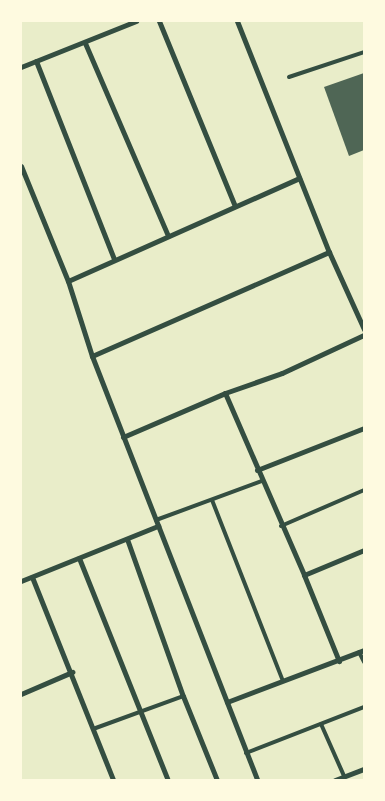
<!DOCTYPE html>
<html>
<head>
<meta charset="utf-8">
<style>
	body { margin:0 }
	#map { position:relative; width:385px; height:801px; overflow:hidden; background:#e9edc9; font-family:Ubuntu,sans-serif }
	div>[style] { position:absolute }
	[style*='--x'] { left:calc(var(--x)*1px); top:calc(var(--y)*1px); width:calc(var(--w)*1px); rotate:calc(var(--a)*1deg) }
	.building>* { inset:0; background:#4f6655 }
	.service>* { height:4px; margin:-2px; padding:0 2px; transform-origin:2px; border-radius:2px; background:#344e41 }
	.minor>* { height:5px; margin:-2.5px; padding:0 2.5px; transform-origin:2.5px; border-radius:2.5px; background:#344e41 }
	span { translate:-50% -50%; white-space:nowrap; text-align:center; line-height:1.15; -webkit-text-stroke:4px #fefae0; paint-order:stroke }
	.frame { position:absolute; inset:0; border:22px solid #fefae0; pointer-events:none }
</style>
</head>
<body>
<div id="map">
	<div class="building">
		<i style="clip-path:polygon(364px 73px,364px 150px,349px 156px,324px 87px)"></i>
	</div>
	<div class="service">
		<i style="--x:289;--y:77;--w:79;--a:-18.4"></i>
		<i style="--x:212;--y:500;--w:194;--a:68.6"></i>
		<i style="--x:156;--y:520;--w:113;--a:-20.2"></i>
		<i style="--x:281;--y:526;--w:90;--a:-23.4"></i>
		<i style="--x:359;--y:652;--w:11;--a:63"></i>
		<i style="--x:321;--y:724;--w:57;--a:66.1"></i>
		<i style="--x:93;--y:729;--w:96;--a:-20.1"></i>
		<i style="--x:246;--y:753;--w:127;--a:-21.3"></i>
	</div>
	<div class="minor">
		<i style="--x:159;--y:21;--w:200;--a:67.7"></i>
		<i style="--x:237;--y:21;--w:249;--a:68.3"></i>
		<i style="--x:329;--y:252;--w:85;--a:65.6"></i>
		<i style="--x:85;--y:43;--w:210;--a:66.7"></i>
		<i style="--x:36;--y:61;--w:213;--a:68.5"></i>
		<i style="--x:21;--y:67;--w:124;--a:-21.8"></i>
		<i style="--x:21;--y:166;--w:124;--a:67.8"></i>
		<i style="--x:68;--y:281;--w:79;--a:72.3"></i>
		<i style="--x:92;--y:356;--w:455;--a:68.7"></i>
		<i style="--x:68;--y:281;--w:253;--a:-24"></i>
		<i style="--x:92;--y:356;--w:259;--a:-23.7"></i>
		<i style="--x:225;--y:393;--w:198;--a:66.5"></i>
		<i style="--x:304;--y:575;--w:93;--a:67.9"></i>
		<i style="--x:123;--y:437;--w:111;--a:-23.3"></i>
		<i style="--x:225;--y:393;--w:60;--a:-19.3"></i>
		<i style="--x:282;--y:373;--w:90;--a:-24.9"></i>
		<i style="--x:257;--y:470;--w:115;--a:-21.4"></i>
		<i style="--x:127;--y:539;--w:167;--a:70.4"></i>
		<i style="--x:183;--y:696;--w:91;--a:68"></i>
		<i style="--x:79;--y:558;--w:239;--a:68.2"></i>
		<i style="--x:304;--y:575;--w:65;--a:-22.6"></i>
		<i style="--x:32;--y:577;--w:219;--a:68.2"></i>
		<i style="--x:21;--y:581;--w:148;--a:-21.9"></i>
		<i style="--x:21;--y:694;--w:56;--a:-23.3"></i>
		<i style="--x:227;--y:702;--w:147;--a:-20.8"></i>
		<i style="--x:335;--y:780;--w:31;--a:-21"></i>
	</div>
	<div class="frame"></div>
</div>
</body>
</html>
